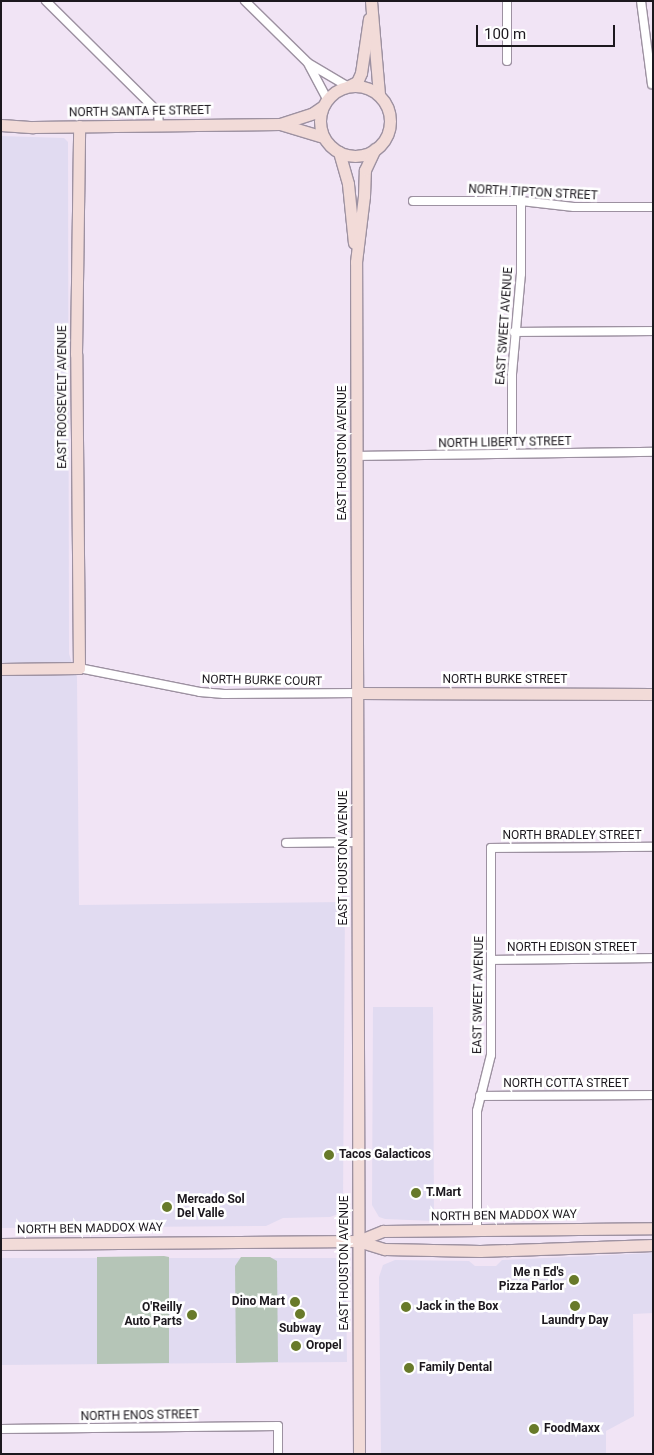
<!DOCTYPE html>
<html>
<head>
<meta charset="utf-8">
<style>
	body { margin:0 }
	#map { position:relative; width:654px; height:1455px; overflow:hidden; background:#f1e4f5; font-family:Roboto,sans-serif }
	div>[style] { position:absolute }
	[style*='--x'] { left:calc(var(--x)*1px); top:calc(var(--y)*1px); width:calc(var(--w)*1px); rotate:calc(var(--a)*1deg) }
	.commercial>* { inset:0; background:#e1dbf1 }
	.green>* { inset:0; background:#b5c5b7 }
	.roads { filter:drop-shadow(1px 0 #9d91a1) drop-shadow(-1px 0 #9d91a1) drop-shadow(0 1px #9d91a1) drop-shadow(0 -1px #9d91a1) }
	.street>* { height:8px; margin:-4px; padding:0 4px; transform-origin:4px; border-radius:4px; background:#fff }
	.secondary>* { height:11px; margin:-5.5px; padding:0 5.5px; transform-origin:5.5px; border-radius:5.5px; background:#f2dbd8 }
	.secondary>.ring { margin:-5.5px; padding:0; box-sizing:content-box; background:none; border:11px solid #f2dbd8; border-radius:50% }
	.dots>* { width:14px; height:14px; translate:-50% -50%; box-sizing:border-box; border:2px solid #fff; border-radius:50% }
	span { translate:-50% -50%; white-space:nowrap; text-align:center; line-height:1.15; -webkit-text-stroke:5px #fff; paint-order:stroke }
	.street-label { font-size:12px; color:#1c181e }
	.poi-label { font-size:12px; color:#1c181e; font-weight:700 }
	.left { translate:0 -50%; text-align:left }
	.right { translate:-100% -50%; text-align:right }
	.frame { position:absolute; inset:0; border:2px solid #1c181e; pointer-events:none }
	.scale { position:absolute; left:476px; top:25px; width:139px; height:22px; box-sizing:border-box; border:2px solid #1c181e; border-top:0; padding-left:6px; font-size:15px; line-height:18px; white-space:nowrap; color:#1c181e; -webkit-text-stroke:4px #fff; paint-order:stroke }
</style>
</head>
<body>
<div id="map">
	<div class="commercial">
		<i style="clip-path:polygon(1px 136px,64px 138px,68px 142px,69px 654px,77px 677px,79px 905px,345px 902px,343px 1205px,338px 1214px,330px 1217px,283px 1218px,266px 1226px,1px 1228px)"></i>
		<i style="clip-path:polygon(373px 1007px,433px 1007px,434px 1221px,385px 1219px,379px 1217px,372px 1205px)"></i>
		<i style="clip-path:polygon(653px 1253px,653px 1313px,633px 1314px,634px 1416px,606px 1431px,606px 1454px,381px 1454px,379px 1277px,383px 1265px,395px 1260px,469px 1261px,475px 1266px,496px 1266px,502px 1260px)"></i>
		<i style="clip-path:polygon(1px 1258px,337px 1258px,346px 1270px,347px 1362px,1px 1365px)"></i>
	</div>
	<div class="green">
		<i style="clip-path:polygon(164px 1256px,169px 1257px,169px 1363px,97px 1364px,97px 1257px)"></i>
		<i style="clip-path:polygon(241px 1257px,270px 1257px,277px 1261px,278px 1362px,236px 1363px,235px 1266px)"></i>
	</div>
	<div class="roads">
		<div class="street">
			<i style="--x:46;--y:1;--w:158;--a:44.7"></i>
			<i style="--x:158;--y:112;--w:14;--a:86"></i>
			<i style="--x:245;--y:1;--w:88;--a:44.5"></i>
			<i style="--x:308;--y:63;--w:45;--a:30.5"></i>
			<i style="--x:507;--y:1;--w:60;--a:90"></i>
			<i style="--x:641;--y:1;--w:84;--a:82.5"></i>
			<i style="--x:309;--y:65;--w:38;--a:62"></i>
			<i style="--x:413;--y:201;--w:108;--a:0"></i>
			<i style="--x:521;--y:201;--w:53;--a:6.5"></i>
			<i style="--x:574;--y:207;--w:79;--a:0"></i>
			<i style="--x:514;--y:332;--w:139;--a:-0.4"></i>
			<i style="--x:512;--y:453;--w:79;--a:-90"></i>
			<i style="--x:512;--y:374;--w:100;--a:-84.9"></i>
			<i style="--x:521;--y:274;--w:73;--a:-90"></i>
			<i style="--x:357;--y:456;--w:296;--a:-0.8"></i>
			<i style="--x:79;--y:668;--w:123;--a:11.2"></i>
			<i style="--x:200;--y:692;--w:24;--a:5"></i>
			<i style="--x:224;--y:694;--w:134;--a:-0.4"></i>
			<i style="--x:286;--y:843;--w:72;--a:-0.8"></i>
			<i style="--x:491;--y:960;--w:162;--a:-0.7"></i>
			<i style="--x:480;--y:1096;--w:173;--a:-0.3"></i>
			<i style="--x:477;--y:1231;--w:120;--a:-90"></i>
			<i style="--x:477;--y:1111;--w:58;--a:-76"></i>
			<i style="--x:491;--y:1055;--w:207;--a:-90"></i>
			<i style="--x:491;--y:848;--w:162;--a:-0.4"></i>
			<i style="--x:1;--y:1429;--w:277;--a:-0.6"></i>
			<i style="--x:278;--y:1426;--w:28;--a:90"></i>
		</div>
		<div class="secondary">
			<i style="--x:371;--y:1;--w:94;--a:85.1"></i>
			<i style="--x:349;--y:86;--w:9;--a:-27"></i>
			<i style="--x:357;--y:82;--w:10;--a:-66"></i>
			<i style="--x:361;--y:73;--w:55;--a:-81.6"></i>
			<i class="ring" style="left:320px;top:86px;width:59px;height:59px"></i>
			<i style="--x:280;--y:124;--w:45;--a:16.8"></i>
			<i style="--x:1;--y:125;--w:32;--a:4"></i>
			<i style="--x:33;--y:127;--w:247;--a:-0.7"></i>
			<i style="--x:280;--y:124;--w:35;--a:-18"></i>
			<i style="--x:313;--y:113;--w:11;--a:-34"></i>
			<i style="--x:339;--y:152;--w:33;--a:74"></i>
			<i style="--x:348;--y:184;--w:59;--a:84.2"></i>
			<i style="--x:1;--y:669;--w:78;--a:-0.7"></i>
			<i style="--x:79;--y:668;--w:314;--a:-90.5"></i>
			<i style="--x:76;--y:354;--w:228;--a:-89.2"></i>
			<i style="--x:358;--y:693;--w:295;--a:0.2"></i>
			<i style="--x:358;--y:1241;--w:27;--a:-22"></i>
			<i style="--x:383;--y:1231;--w:270;--a:-0.6"></i>
			<i style="--x:1;--y:1244;--w:357;--a:-0.5"></i>
			<i style="--x:358;--y:1241;--w:28;--a:17"></i>
			<i style="--x:385;--y:1249;--w:95;--a:1.2"></i>
			<i style="--x:480;--y:1251;--w:173;--a:-2"></i>
			<i style="--x:359;--y:1454;--w:1192;--a:-90.14"></i>
			<i style="--x:356;--y:262;--w:66;--a:-83.1"></i>
			<i style="--x:364;--y:196;--w:26;--a:-88"></i>
			<i style="--x:365;--y:170;--w:23;--a:-65"></i>
		</div>
	</div>
	<div class="dots">
		<i style="left:329px;top:1155px;background:#687a2a"></i>
		<i style="left:416px;top:1193px;background:#687a2a"></i>
		<i style="left:167px;top:1207px;background:#687a2a"></i>
		<i style="left:574px;top:1280px;background:#687a2a"></i>
		<i style="left:295px;top:1302px;background:#687a2a"></i>
		<i style="left:575px;top:1306px;background:#687a2a"></i>
		<i style="left:406px;top:1307px;background:#687a2a"></i>
		<i style="left:300px;top:1314px;background:#687a2a"></i>
		<i style="left:192px;top:1315px;background:#687a2a"></i>
		<i style="left:296px;top:1346px;background:#687a2a"></i>
		<i style="left:409px;top:1368px;background:#687a2a"></i>
		<i style="left:534px;top:1429px;background:#687a2a"></i>
	</div>
	<div class="street-label">
		<span style="left:140px;top:112px;rotate:-1deg">NORTH SANTA FE STREET</span>
		<span style="left:533px;top:193px;rotate:3deg">NORTH TIPTON STREET</span>
		<span style="left:505px;top:326px;rotate:-86deg">EAST SWEET AVENUE</span>
		<span style="left:63px;top:397px;rotate:-90deg">EAST ROOSEVELT AVENUE</span>
		<span style="left:505px;top:443px;rotate:-1deg">NORTH LIBERTY STREET</span>
		<span style="left:343px;top:453px;rotate:-90deg">EAST HOUSTON AVENUE</span>
		<span style="left:505px;top:680px">NORTH BURKE STREET</span>
		<span style="left:262px;top:681px;rotate:1deg">NORTH BURKE COURT</span>
		<span style="left:572px;top:836px">NORTH BRADLEY STREET</span>
		<span style="left:344px;top:858px;rotate:-90deg">EAST HOUSTON AVENUE</span>
		<span style="left:572px;top:948px">NORTH EDISON STREET</span>
		<span style="left:479px;top:995px;rotate:-89deg">EAST SWEET AVENUE</span>
		<span style="left:566px;top:1084px">NORTH COTTA STREET</span>
		<span style="left:504px;top:1216px;rotate:-1deg">NORTH BEN MADDOX WAY</span>
		<span style="left:90px;top:1229px;rotate:-1deg">NORTH BEN MADDOX WAY</span>
		<span style="left:345px;top:1263px;rotate:-90deg">EAST HOUSTON AVENUE</span>
		<span style="left:140px;top:1416px;rotate:-1deg">NORTH ENOS STREET</span>
	</div>
	<div class="poi-label">
		<span class="left" style="left:339px;top:1155px">Tacos Galacticos</span>
		<span class="left" style="left:426px;top:1193px">T.Mart</span>
		<span class="left" style="left:177px;top:1207px">Mercado Sol<br>Del Valle</span>
		<span class="right" style="left:564px;top:1280px">Me n Ed's<br>Pizza Parlor</span>
		<span class="right" style="left:285px;top:1302px">Dino Mart</span>
		<span class="left" style="left:416px;top:1307px">Jack in the Box</span>
		<span class="right" style="left:182px;top:1315px">O'Reilly<br>Auto Parts</span>
		<span style="left:575px;top:1321px">Laundry Day</span>
		<span style="left:300px;top:1329px">Subway</span>
		<span class="left" style="left:306px;top:1346px">Oropel</span>
		<span class="left" style="left:419px;top:1368px">Family Dental</span>
		<span class="left" style="left:544px;top:1429px">FoodMaxx</span>
	</div>
	<div class="frame"></div>
	<div class="scale">100 m</div>
</div>
</body>
</html>
